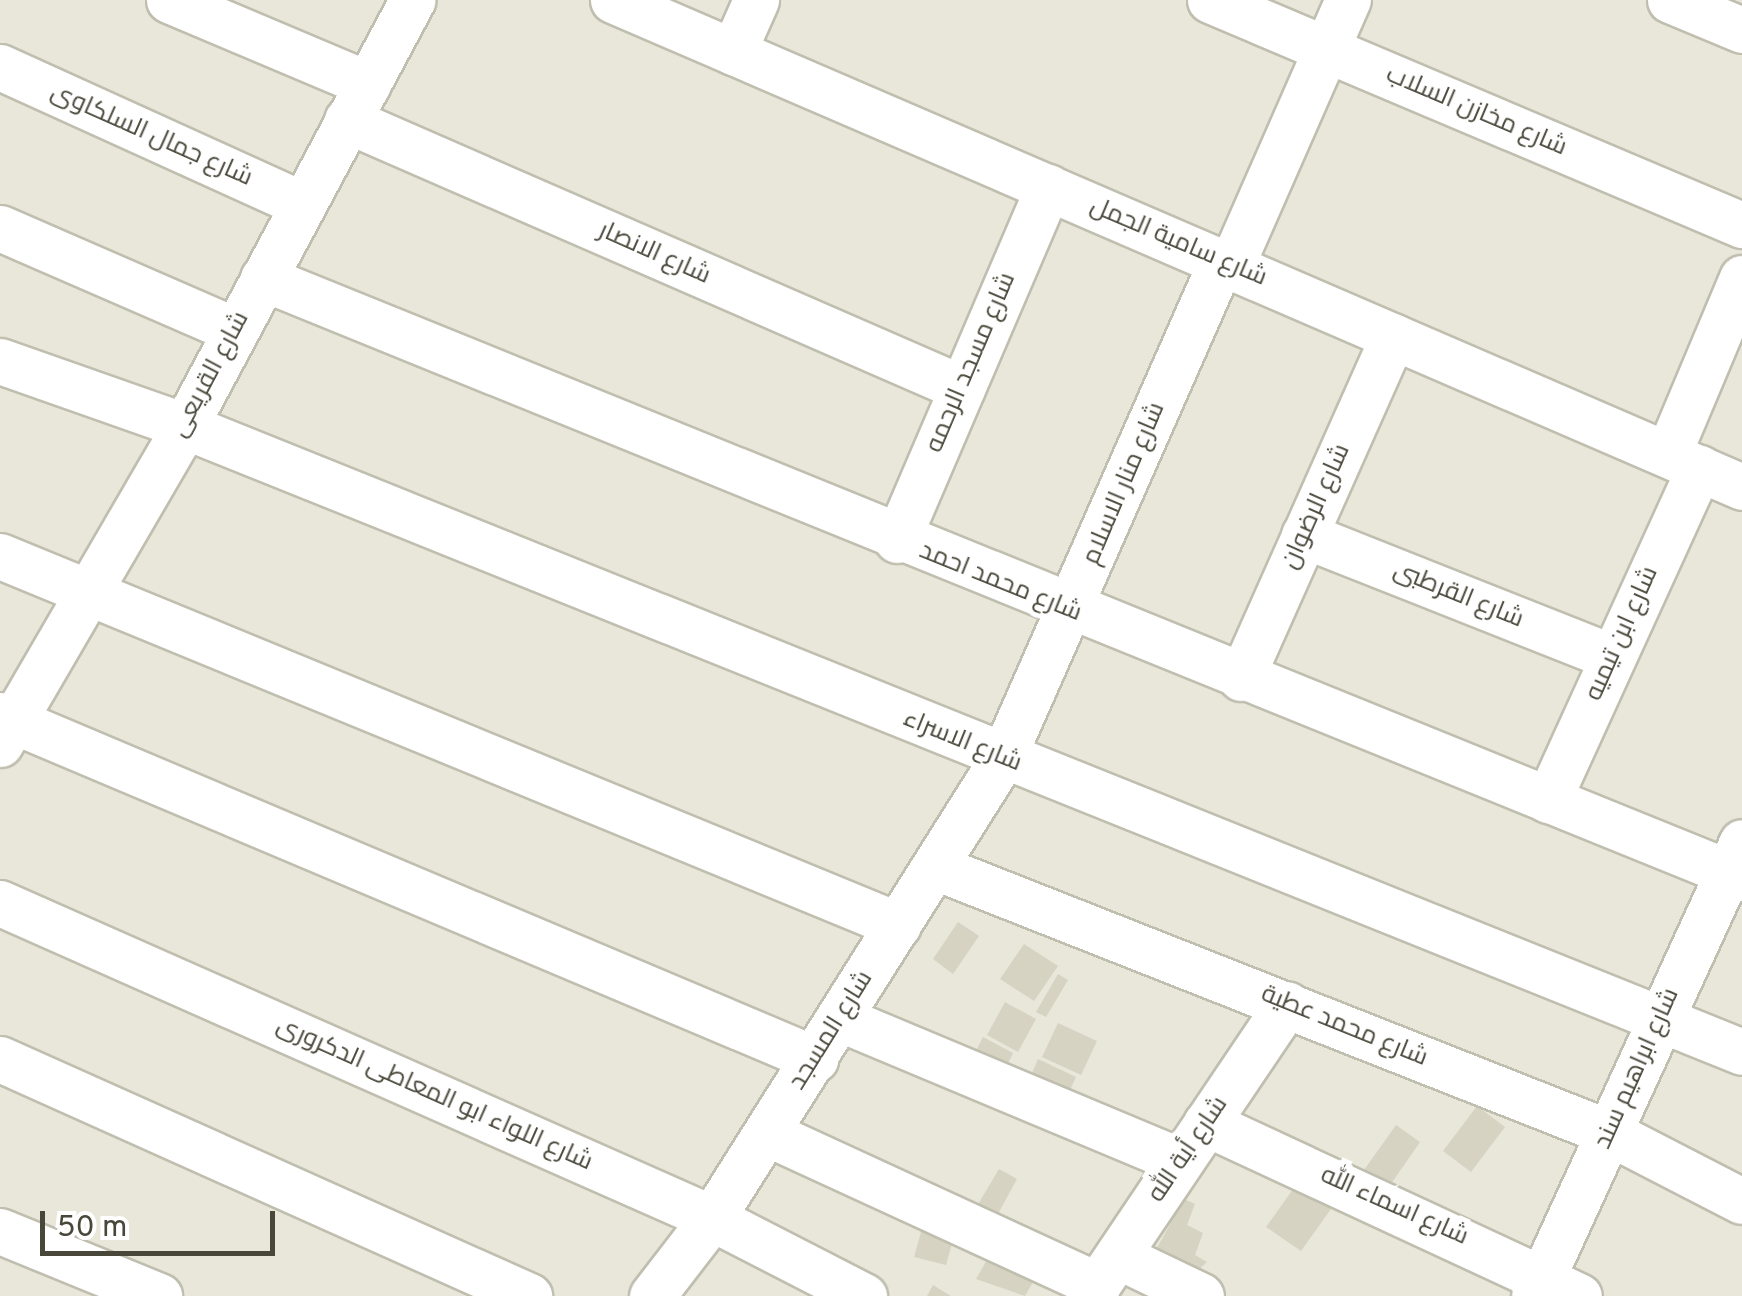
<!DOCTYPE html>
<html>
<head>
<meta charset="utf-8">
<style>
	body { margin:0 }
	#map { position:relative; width:1742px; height:1296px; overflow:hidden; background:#f5f4ec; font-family:Overpass,Cairo,sans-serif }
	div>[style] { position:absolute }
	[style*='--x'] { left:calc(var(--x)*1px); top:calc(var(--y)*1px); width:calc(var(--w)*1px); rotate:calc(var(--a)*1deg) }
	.residential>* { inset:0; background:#e8e7da }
	.building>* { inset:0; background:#d6d3c2 }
	.roads { filter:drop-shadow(2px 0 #c0beaf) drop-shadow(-2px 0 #c0beaf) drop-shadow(0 2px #c0beaf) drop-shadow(0 -2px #c0beaf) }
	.minor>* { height:45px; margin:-22.5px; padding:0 22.5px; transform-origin:22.5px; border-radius:22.5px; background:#fff }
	span { translate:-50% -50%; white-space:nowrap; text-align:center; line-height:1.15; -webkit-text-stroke:10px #fff; paint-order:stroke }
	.street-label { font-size:25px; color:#49473a }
	.scale { position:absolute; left:40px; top:1211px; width:235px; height:45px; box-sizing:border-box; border:5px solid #49473a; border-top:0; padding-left:12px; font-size:30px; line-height:35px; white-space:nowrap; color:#49473a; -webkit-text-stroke:8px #fff; paint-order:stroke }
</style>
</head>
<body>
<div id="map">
	<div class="residential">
		<i style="clip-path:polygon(0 0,1742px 0,1742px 1296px,0 1296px)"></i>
	</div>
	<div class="building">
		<i style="clip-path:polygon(958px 922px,979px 936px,953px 974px,933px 959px)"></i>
		<i style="clip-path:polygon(1024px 944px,1058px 966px,1034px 1001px,1000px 979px)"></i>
		<i style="clip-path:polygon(1058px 974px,1068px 980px,1046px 1017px,1036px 1012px)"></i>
		<i style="clip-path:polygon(1005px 1002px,1036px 1019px,1018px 1052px,987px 1035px)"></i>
		<i style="clip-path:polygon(1058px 1023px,1097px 1041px,1081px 1075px,1042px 1057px)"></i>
		<i style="clip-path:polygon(983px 1037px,1013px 1053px,1006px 1068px,975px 1053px)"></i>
		<i style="clip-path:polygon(1038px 1059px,1076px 1077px,1070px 1090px,1032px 1073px)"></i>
		<i style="clip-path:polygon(1477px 1106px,1505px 1127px,1471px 1172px,1443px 1151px)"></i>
		<i style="clip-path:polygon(1396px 1125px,1420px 1142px,1384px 1194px,1359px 1177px)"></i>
		<i style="clip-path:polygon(999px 1169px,1017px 1179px,999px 1212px,1018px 1242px,971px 1216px)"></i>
		<i style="clip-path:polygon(1301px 1178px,1336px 1202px,1301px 1251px,1266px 1227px)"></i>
		<i style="clip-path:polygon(1184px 1199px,1195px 1204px,1187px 1225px,1203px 1233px,1195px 1255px,1207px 1262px,1192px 1276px,1153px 1255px)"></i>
		<i style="clip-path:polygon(925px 1218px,957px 1226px,946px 1265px,914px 1257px)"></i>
		<i style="clip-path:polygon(996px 1244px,1041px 1268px,1025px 1296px,976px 1279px)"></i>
		<i style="clip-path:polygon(933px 1285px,951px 1296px,927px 1296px)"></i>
	</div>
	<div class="roads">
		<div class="minor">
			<i style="--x:169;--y:0;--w:216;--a:22.9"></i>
			<i style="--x:613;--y:0;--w:1230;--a:23.33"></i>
			<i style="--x:1210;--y:0;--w:578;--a:22.93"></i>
			<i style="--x:1670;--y:0;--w:78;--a:22.6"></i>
			<i style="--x:733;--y:52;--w:57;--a:-66.1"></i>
			<i style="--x:0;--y:67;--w:332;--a:24.4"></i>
			<i style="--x:347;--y:120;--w:671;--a:23.55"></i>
			<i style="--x:0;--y:228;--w:256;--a:23.5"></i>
			<i style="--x:1231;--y:266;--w:291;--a:-66.3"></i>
			<i style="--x:263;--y:278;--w:1596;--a:22.08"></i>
			<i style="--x:0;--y:361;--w:196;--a:19.4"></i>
			<i style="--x:185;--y:426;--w:1678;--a:21.9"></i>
			<i style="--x:1668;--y:454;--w:191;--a:-67.2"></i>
			<i style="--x:1304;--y:535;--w:331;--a:21.6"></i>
			<i style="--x:897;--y:540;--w:384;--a:-66.8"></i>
			<i style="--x:0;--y:556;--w:971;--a:22.34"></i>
			<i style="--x:1241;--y:678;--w:374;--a:-66"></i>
			<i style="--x:0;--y:715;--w:885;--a:22.88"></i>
			<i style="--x:0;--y:744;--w:368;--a:-59.8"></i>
			<i style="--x:185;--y:426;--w:483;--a:-61.9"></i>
			<i style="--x:1548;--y:800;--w:365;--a:-65.5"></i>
			<i style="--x:938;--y:868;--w:722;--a:21.52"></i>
			<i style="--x:1610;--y:1133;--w:148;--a:27.3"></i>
			<i style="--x:0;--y:903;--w:779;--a:23.87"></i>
			<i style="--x:712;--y:1218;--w:171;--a:27.2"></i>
			<i style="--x:841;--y:1019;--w:368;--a:22.7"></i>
			<i style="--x:0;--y:1059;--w:580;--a:24.13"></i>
			<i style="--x:1206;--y:1123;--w:411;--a:24.9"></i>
			<i style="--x:767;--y:1133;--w:364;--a:24.7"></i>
			<i style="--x:0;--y:1231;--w:172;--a:22.2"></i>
			<i style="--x:1118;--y:1256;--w:92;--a:25.7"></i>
			<i style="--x:652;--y:1296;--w:98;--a:-52.4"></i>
			<i style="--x:712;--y:1218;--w:543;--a:-57.71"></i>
			<i style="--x:1002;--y:759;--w:543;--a:-66.22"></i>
			<i style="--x:1090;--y:1296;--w:352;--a:-56"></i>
			<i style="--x:1534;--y:1296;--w:499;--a:-65.4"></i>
		</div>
	</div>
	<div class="street-label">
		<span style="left:1476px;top:112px;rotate:23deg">شارع مخازن السلاب</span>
		<span style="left:151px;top:136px;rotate:24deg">شارع جمال السلكاوى</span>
		<span style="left:1178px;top:243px;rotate:23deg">شارع سامية الجمل</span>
		<span style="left:654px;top:254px;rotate:24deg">شارع الانصار</span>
		<span style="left:972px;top:363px;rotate:-67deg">شارع مسجد الرحمه</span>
		<span style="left:211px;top:375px;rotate:-62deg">شارع القريعى</span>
		<span style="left:1125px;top:484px;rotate:-67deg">شارع منار الاسلام</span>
		<span style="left:1317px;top:507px;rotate:-66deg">شارع الرضوان</span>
		<span style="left:1000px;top:583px;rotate:22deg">شارع محمد احمد</span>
		<span style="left:1458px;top:596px;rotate:22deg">شارع القرطبى</span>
		<span style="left:1623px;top:634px;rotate:-66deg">شارع ابن تيميه</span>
		<span style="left:962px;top:742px;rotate:22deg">شارع الاسراء</span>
		<span style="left:1344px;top:1027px;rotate:22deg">شارع محمد عطية</span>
		<span style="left:832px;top:1031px;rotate:-58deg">شارع المسجد</span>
		<span style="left:1638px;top:1069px;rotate:-66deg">شارع ابراهيم سند</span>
		<span style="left:434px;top:1095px;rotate:24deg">شارع اللواء ابو المعاطى الدكرورى</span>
		<span style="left:1189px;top:1150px;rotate:-56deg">شارع أية الله</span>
		<span style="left:1394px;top:1207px;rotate:24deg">شارع اسماء الله</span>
	</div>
	<div class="scale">50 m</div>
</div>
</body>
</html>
